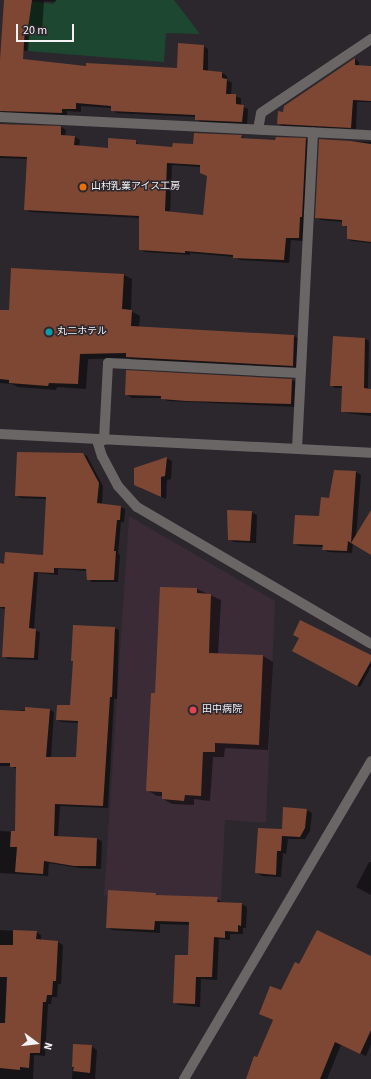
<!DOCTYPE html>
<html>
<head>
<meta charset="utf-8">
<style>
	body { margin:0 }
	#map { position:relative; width:371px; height:1079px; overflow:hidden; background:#2b272d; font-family:"Source Sans 3","Noto Sans JP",sans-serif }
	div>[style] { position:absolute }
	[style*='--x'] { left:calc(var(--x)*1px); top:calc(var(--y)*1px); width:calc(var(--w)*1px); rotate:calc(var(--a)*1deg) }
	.medical>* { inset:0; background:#3a2b36 }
	.green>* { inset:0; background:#1d4730 }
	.shadow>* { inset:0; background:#0007 }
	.building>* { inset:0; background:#7e4734 }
	.minor>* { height:10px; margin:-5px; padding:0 5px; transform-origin:5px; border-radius:5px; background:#6a6666 }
	.dots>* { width:11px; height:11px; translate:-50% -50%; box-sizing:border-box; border:2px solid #2b272d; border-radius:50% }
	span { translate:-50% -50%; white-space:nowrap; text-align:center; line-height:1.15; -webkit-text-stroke:3px #2b272d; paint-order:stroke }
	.poi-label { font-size:10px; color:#f4f2f5 }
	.left { translate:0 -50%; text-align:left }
	.north { position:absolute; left:16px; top:1023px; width:40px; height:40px; -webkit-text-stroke:3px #2b272d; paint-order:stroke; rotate:105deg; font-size:11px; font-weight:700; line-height:16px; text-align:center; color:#f4f2f5 }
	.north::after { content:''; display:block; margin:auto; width:14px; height:18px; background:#f4f2f5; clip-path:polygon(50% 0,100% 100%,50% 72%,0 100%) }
	.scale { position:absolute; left:16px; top:24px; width:58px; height:18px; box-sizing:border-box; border:2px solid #f4f2f5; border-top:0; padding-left:5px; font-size:12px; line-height:14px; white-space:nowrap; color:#f4f2f5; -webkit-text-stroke:3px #2b272d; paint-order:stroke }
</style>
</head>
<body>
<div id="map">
	<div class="medical">
		<i style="clip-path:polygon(129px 516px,275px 601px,266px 823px,225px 820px,221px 901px,104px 895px)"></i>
	</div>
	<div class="green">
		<i style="clip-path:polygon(54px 0,174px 0,200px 34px,166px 33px,164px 62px,27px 51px,28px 1px,54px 4px)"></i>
	</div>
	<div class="shadow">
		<i style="clip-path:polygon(21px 0,56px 0,56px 2px,44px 1px,42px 31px,30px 30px,28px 51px,7px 49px)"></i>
		<i style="clip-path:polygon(203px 46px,208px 49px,208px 72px,222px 73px,227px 76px,227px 80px,232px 83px,231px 95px,241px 98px,241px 106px,248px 109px,247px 125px,201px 122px,196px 119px,196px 117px,117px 113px,112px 110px,112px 108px,81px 106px,81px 112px,67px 111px,67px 116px,0 116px,0 112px,5px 109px,0 109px,0 76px,178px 70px)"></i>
		<i style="clip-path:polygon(355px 59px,359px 62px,359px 67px,371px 67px,371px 102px,357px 102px,356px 129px,282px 126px,278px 123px,284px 113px)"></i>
		<i style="clip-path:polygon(evenodd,0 124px,61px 127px,66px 130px,65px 137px,75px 137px,80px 140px,79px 146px,109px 149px,135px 141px,140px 146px,173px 149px,241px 136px,247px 140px,275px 141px,306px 139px,311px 142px,303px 241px,291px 240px,289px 263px,240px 260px,234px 257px,190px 253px,190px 255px,145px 252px,140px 249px,140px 218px,30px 212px,25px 209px,28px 159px,0 158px,0 124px,172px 165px,201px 167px,208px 176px,204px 216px,170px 213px,172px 165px)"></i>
		<i style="clip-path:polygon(320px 140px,371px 142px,371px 243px,352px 241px,348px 239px,347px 227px,343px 225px,343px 222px,321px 220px,316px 217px)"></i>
		<i style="clip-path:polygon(12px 269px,124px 275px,132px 279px,131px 311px,140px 316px,139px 328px,294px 336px,302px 340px,301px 370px,136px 362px,129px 358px,88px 359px,86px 389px,57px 387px,56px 390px,18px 387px,12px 384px,0 383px,0 311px,10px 311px)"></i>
		<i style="clip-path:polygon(334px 337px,365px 339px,369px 341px,368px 389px,371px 390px,371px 416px,346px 413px,342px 411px,343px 388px,335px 388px,331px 385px)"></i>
		<i style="clip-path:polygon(292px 380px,298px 383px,297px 407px,168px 401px,163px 398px,132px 398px,126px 394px)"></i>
		<i style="clip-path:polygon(83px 454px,87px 456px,103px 486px,102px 504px,121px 507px,125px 509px,124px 522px,121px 522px,118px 554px,120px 555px,118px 582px,92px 582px,88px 579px,87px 571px,58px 569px,58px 575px,38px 573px,34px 630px,40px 632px,38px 660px,8px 659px,3px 656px,6px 609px,0 608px,0 576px,44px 556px,47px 499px,20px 498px,16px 495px)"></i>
		<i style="clip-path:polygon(166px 458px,172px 461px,171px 479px,167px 480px,166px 499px,140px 488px)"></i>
		<i style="clip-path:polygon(335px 471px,356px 472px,361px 475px,356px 537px,371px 512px,371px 554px,353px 543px,352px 553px,328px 552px,323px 549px,324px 547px,299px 546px,294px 543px,320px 517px,330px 499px)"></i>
		<i style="clip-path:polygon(228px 511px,251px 512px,257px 515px,256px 543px,234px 542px,229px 539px)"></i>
		<i style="clip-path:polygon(197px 589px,221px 600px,218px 654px,263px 656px,273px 662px,268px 750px,225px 748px,224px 757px,213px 757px,210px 801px,194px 799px,194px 805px,172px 804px,163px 799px,163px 796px,157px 796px,147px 790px,156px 694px)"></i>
		<i style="clip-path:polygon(114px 628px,119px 630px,117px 699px,114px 699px,108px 808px,60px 806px,58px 837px,97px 839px,102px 841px,101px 869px,79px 868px,49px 863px,48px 876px,0 873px,0 831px,19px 832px,17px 769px,11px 766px,0 766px,0 711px,49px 709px,54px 712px,51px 758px,77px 758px,79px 723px,62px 722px,57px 720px,71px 706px,74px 662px,72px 660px)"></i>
		<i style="clip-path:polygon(294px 651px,371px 656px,371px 667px,360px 687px)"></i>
		<i style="clip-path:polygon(307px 810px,312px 813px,310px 831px,305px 839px,288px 839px,286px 854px,283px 853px,281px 877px,262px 876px,256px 872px,283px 830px)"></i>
		<i style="clip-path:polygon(369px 862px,371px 862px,371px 895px,356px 887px)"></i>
		<i style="clip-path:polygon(109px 891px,156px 894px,160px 896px,217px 898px,222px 903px,242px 904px,247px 907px,246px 928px,243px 928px,243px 934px,230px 934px,230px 940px,219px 939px,217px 980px,201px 979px,200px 1007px,179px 1005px,174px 1002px,189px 956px,190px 925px,160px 924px,160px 933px,112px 930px,107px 927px)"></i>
		<i style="clip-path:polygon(0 930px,36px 932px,41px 935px,41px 941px,58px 942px,63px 945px,61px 984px,58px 984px,57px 997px,52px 997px,51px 1004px,48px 1004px,45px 1056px,34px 1055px,33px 1079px,0 1079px)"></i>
		<i style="clip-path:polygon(371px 957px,371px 1044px,366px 1056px,341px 1045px,327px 1079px,247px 1079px,274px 1021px,260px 1014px,281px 992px,300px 966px)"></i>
		<i style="clip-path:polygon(74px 1045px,91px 1046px,97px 1050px,95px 1079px,72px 1079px)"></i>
	</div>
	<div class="building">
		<i style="clip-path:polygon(4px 0,32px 0,28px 28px,25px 28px,23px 59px,86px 66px,86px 63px,177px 68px,178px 43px,204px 45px,203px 70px,222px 72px,222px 78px,227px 79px,226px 94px,236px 94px,236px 104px,244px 105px,242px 122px,195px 120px,195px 115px,111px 111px,111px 106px,76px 103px,76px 109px,62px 109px,62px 113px,0 111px,0 60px)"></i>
		<i style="clip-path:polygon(355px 58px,355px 65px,371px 66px,371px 101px,353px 100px,351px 128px,277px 124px,278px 111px,283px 112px,284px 106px)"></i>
		<i style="clip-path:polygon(evenodd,0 124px,61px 126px,61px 135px,75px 136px,74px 145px,108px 148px,108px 138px,136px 140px,136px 144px,172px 147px,173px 143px,193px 144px,194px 133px,242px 135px,241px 138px,275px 140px,276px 137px,306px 138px,302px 217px,300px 217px,299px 238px,286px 238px,284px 260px,233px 258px,233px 255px,185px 251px,185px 253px,139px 250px,139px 216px,24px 210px,27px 157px,0 156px,0 124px,167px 163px,200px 165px,200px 173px,207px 176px,203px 215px,165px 211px,167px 163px)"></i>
		<i style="clip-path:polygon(319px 139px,351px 141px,371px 144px,371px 242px,347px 239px,347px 226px,342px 226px,342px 220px,315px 218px)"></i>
		<i style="clip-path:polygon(11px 268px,124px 274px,122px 309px,132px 310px,131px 326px,294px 335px,293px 366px,126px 357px,126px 353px,80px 354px,78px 384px,49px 383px,48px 386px,9px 383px,9px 380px,0 379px,0 310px,9px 310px)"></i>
		<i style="clip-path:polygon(333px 336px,365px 338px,364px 388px,371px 389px,371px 413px,341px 412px,342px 386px,330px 386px)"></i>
		<i style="clip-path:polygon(126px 370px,292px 379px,291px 404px,186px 401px,161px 399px,161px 396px,125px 395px)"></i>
		<i style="clip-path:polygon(17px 452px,83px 453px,99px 483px,97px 503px,121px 506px,120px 520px,117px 520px,114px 551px,116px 551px,114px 580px,87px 580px,86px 569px,54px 568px,54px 573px,34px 572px,29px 628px,36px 629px,34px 658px,2px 657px,5px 607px,0 607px,0 563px,4px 564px,5px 552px,43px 555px,46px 497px,15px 496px)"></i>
		<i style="clip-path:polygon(167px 457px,165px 476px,161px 477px,161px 497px,134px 485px,134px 468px)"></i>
		<i style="clip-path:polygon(334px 470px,356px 471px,351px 543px,348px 541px,347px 551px,322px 550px,323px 545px,293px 544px,295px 515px,319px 516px,321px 497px,329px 498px)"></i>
		<i style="clip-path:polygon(227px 510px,252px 511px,250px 541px,228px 540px)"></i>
		<i style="clip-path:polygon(371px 510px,371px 555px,351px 543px)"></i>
		<i style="clip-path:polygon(160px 587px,197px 588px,197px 593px,211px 594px,209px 653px,263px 655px,259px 745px,215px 743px,215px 752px,203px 752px,201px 796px,185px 795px,184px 801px,162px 799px,162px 792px,146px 791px,151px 693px,155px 693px)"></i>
		<i style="clip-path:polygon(300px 620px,371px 655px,371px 661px,357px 686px,292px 651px,299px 638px,293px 635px)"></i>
		<i style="clip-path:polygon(73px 625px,115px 627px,112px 697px,110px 697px,103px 806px,55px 804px,54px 836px,97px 838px,96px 866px,74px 866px,44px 861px,43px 874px,15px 872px,17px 847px,10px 847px,11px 831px,15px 831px,16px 767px,10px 767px,10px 763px,0 763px,0 710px,25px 711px,25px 707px,50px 709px,46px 757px,76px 757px,78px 721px,56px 720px,57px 705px,70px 705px,73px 661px,71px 661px)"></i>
		<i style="clip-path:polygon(283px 807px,307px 809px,305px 828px,300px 837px,282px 836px,281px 851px,277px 851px,276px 875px,255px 873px,258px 828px,282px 829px)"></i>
		<i style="clip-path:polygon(108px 890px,156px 893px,156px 895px,218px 897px,217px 902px,242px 903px,241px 926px,238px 925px,238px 932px,225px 931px,225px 938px,214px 937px,212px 977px,196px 977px,195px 1004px,173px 1003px,175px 955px,188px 955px,189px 922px,155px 921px,154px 930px,106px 928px)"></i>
		<i style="clip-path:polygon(13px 930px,37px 931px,36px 939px,58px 941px,56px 981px,53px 981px,52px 995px,47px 995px,46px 1002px,43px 1002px,40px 1053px,30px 1053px,29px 1068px,20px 1067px,20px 1070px,0 1068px,0 1023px,5px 1023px,7px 977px,0 977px,0 945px,13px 945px)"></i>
		<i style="clip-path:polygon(317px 930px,371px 956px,371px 1030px,360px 1054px,335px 1042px,320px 1079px,246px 1079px,254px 1056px,257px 1057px,273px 1020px,259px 1014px,270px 986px,281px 990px,295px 962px,299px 964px)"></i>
		<i style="clip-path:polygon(73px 1044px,92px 1045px,90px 1073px,73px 1071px,74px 1067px,72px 1067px)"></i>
	</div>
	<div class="minor">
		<i style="--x:0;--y:117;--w:371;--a:2.8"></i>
		<i style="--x:258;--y:129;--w:16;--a:-79"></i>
		<i style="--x:261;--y:113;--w:133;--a:-33.9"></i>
		<i style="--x:0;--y:434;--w:371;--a:2.9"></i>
		<i style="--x:97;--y:440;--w:17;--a:73"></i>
		<i style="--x:102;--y:456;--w:34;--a:62"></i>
		<i style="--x:118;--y:486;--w:28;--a:48"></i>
		<i style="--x:137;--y:507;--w:271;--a:30.3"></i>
		<i style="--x:104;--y:440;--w:77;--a:-87"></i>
		<i style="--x:108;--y:363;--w:192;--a:3"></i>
		<i style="--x:297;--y:449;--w:317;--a:-87.1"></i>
		<i style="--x:184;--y:1079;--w:369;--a:-59.5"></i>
	</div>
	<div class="dots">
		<i style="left:83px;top:187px;background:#e8710a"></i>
		<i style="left:49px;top:332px;background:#0f9aa8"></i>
		<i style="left:193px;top:710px;background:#e0444e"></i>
	</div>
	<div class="poi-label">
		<span class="left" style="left:91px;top:187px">山村乳業アイス工房</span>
		<span class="left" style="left:57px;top:332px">丸二ホテル</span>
		<span class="left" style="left:202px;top:710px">田中病院</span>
	</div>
	<div class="north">N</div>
	<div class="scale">20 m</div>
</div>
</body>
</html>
